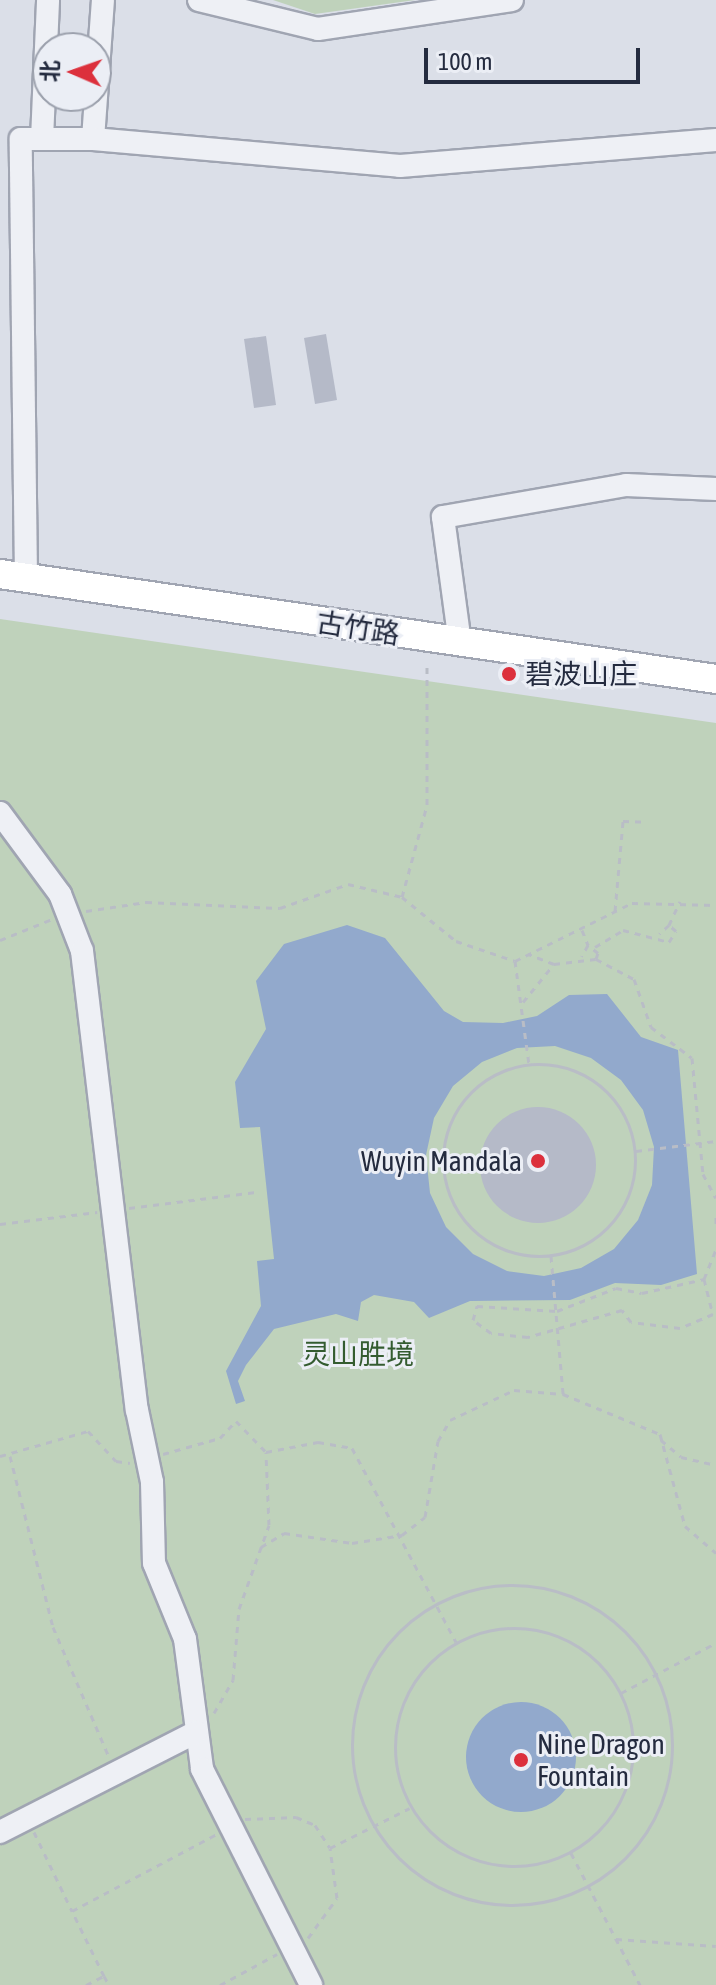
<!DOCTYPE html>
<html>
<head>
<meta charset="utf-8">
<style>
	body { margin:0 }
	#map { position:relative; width:716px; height:1985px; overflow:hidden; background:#dbdfe8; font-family:"Asap Condensed","Noto Sans SC",sans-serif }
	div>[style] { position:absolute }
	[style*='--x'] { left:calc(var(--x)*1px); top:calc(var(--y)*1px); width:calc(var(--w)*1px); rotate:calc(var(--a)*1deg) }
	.green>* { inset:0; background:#bfd2bb }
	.water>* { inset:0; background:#92a9cc }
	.round { border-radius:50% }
	.building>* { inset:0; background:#b5bac8 }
	.path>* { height:3px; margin-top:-1.5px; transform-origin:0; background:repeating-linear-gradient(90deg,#b9bdc6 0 6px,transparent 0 12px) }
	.path>.ring { margin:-1.5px; padding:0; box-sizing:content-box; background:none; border:3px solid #b9bdc6; border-radius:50% }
	.roads { filter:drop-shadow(2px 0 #a0a5b2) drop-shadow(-2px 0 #a0a5b2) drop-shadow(0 2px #a0a5b2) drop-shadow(0 -2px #a0a5b2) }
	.minor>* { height:22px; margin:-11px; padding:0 11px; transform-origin:11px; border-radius:11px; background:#eef0f5 }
	.major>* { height:28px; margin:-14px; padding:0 14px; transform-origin:14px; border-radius:14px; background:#fff }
	.dots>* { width:22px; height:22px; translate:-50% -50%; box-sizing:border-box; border:4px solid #ebeef5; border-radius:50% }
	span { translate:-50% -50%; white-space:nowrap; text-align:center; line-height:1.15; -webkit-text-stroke:6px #ebeef5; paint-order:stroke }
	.street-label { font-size:28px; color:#242b3f }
	.poi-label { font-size:28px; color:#242b3f }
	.left { translate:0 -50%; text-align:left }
	.right { translate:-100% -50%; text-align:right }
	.park-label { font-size:28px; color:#345c30 }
	.north { position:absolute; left:32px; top:32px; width:80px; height:80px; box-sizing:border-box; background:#ebeef5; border:2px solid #9ba0ac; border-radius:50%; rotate:272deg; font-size:22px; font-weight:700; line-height:32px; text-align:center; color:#242b3f }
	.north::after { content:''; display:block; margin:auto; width:28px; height:36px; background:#dc303c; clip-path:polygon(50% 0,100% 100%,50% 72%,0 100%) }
	.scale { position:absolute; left:424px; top:48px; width:216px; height:36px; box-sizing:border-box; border:4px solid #242b3f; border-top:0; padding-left:10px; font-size:24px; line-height:28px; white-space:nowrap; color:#242b3f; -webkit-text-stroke:6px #ebeef5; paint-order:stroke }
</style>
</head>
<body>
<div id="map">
	<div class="green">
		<i style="clip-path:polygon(273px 0,415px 0,315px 14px)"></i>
		<i style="clip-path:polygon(0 619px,716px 723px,716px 1985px,0 1985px)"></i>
	</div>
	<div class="water">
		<i style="clip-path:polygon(evenodd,347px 925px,385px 938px,444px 1011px,463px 1022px,503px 1023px,537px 1016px,569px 995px,607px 994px,641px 1037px,678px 1050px,697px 1274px,661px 1285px,615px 1283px,570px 1300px,470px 1301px,429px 1318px,414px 1302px,374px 1295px,361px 1302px,358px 1321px,336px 1314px,274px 1329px,246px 1365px,238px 1381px,245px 1401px,236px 1404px,226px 1371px,261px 1306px,257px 1261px,274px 1259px,260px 1127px,240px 1128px,235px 1082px,266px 1029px,256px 981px,284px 944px,347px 925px,555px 1046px,591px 1058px,621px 1080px,643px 1110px,654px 1147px,652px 1185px,638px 1220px,614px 1249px,581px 1268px,544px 1276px,507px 1271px,473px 1254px,446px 1227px,430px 1193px,426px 1155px,434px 1118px,453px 1086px,482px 1062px,517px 1048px,555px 1046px)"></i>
		<i class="round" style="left:466px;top:1702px;width:110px;height:110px"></i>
	</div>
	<div class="building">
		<i style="clip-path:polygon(326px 334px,337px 400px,315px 404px,304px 338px)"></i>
		<i style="clip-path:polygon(266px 336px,276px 405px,254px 408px,244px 339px)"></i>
		<i class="round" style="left:480px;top:1107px;width:116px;height:116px"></i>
	</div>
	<div class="path">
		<i style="--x:402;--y:897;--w:95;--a:-74.8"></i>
		<i style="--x:427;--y:805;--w:141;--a:-90"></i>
		<i style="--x:86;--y:911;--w:61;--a:-8.5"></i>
		<i style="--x:146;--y:902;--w:134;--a:2.6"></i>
		<i style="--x:280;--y:908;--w:72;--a:-19.4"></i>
		<i style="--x:348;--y:884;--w:56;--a:13.5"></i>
		<i style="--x:402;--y:897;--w:70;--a:39.2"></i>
		<i style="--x:456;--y:941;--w:62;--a:18.7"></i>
		<i style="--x:515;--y:961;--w:104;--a:82.3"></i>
		<i style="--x:615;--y:911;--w:90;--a:-84.9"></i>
		<i style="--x:623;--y:821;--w:23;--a:2"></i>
		<i style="--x:669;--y:925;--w:26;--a:-65"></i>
		<i style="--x:582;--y:930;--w:16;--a:68"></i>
		<i style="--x:0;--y:940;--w:56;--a:-22"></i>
		<i style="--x:595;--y:947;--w:33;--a:-31"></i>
		<i style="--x:623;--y:930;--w:48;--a:14.6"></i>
		<i style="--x:669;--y:942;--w:13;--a:-58"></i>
		<i style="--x:676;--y:931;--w:9;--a:-139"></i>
		<i style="--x:669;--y:925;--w:13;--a:138"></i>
		<i style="--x:596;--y:959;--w:43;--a:27.8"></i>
		<i style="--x:634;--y:979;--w:51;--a:70.5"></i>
		<i style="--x:651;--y:1027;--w:51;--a:37.1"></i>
		<i style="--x:692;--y:1058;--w:117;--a:84.6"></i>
		<i style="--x:703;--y:1174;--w:27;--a:62"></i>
		<i style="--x:515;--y:961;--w:131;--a:-26.4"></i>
		<i style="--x:632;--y:903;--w:84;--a:1.4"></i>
		<i style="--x:554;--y:964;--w:42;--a:-6.8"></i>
		<i style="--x:596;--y:959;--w:6;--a:-72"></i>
		<i style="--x:598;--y:953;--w:13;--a:-141"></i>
		<i style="--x:588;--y:945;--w:13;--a:119"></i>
		<i style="--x:523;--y:1002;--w:49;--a:-50.8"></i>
		<i style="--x:554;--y:964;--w:28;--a:-159"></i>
		<i class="ring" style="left:443px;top:1064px;width:189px;height:189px"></i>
		<i style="--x:636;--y:1151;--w:81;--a:-7.1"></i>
		<i style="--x:129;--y:1208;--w:128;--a:-7.2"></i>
		<i style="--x:716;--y:1217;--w:12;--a:90"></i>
		<i style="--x:0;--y:1224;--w:98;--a:-7.1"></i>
		<i style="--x:551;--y:1256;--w:139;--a:85"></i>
		<i style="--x:563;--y:1394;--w:105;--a:22.4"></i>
		<i style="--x:660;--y:1434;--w:95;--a:74.8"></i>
		<i style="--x:685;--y:1526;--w:41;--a:41.1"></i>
		<i style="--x:704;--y:1279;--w:36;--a:76"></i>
		<i style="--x:713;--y:1314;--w:36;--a:157"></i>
		<i style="--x:680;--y:1328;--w:49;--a:-173"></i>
		<i style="--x:631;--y:1322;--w:15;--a:-127"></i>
		<i style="--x:622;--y:1310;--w:98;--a:164"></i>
		<i style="--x:528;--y:1337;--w:37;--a:-174"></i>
		<i style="--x:491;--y:1333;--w:22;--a:-144"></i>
		<i style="--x:473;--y:1320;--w:15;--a:-74"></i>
		<i style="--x:477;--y:1306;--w:80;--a:3.6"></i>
		<i style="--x:557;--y:1311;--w:63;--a:-21.3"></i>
		<i style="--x:616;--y:1288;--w:26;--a:11"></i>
		<i style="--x:642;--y:1293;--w:64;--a:-12.7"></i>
		<i style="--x:704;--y:1279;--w:31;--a:-68"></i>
		<i style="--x:661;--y:1440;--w:26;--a:40"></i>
		<i style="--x:681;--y:1457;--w:36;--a:13"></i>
		<i style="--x:163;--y:1454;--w:59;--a:-15.7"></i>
		<i style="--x:220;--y:1438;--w:23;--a:-47"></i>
		<i style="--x:236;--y:1421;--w:43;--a:45.9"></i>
		<i style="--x:266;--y:1452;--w:53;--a:-10.9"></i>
		<i style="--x:318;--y:1442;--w:35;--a:10"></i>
		<i style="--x:352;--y:1448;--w:220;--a:61.8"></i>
		<i style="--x:0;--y:1456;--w:91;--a:-15.9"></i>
		<i style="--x:88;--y:1431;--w:41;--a:47"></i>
		<i style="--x:116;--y:1461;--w:14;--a:8"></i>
		<i style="--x:10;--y:1456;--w:176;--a:75.9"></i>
		<i style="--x:53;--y:1627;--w:139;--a:66.7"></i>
		<i style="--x:261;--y:1547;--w:27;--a:-31"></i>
		<i style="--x:284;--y:1533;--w:69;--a:8.4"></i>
		<i style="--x:352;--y:1543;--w:51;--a:-9.1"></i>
		<i style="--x:402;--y:1535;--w:29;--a:-38"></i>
		<i style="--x:425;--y:1517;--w:77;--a:-80.3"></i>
		<i style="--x:438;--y:1441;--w:24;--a:-60"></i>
		<i style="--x:450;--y:1420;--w:71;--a:-25.1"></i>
		<i style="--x:514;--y:1390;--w:49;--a:4.7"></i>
		<i class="ring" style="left:352px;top:1585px;width:317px;height:317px"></i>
		<i class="ring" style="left:395px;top:1628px;width:235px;height:235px"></i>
		<i style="--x:621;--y:1693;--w:107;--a:-27.8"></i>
		<i style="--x:214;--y:1713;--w:38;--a:-60"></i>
		<i style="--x:233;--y:1680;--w:71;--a:-85.2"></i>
		<i style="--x:239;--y:1609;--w:89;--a:-70.3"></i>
		<i style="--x:269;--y:1525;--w:73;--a:-92.4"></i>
		<i style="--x:245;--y:1819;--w:51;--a:-2.2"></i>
		<i style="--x:296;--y:1817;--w:21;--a:23"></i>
		<i style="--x:315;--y:1825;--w:27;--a:57"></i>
		<i style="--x:34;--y:1832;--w:88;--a:64.3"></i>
		<i style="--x:571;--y:1853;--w:149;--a:62.4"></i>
		<i style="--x:308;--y:1938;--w:49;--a:-54.1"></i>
		<i style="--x:337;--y:1898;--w:50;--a:-98"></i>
		<i style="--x:330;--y:1848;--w:89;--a:-26.6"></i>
		<i style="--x:616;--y:1939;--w:100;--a:4"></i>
		<i style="--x:104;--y:1976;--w:72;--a:-116.2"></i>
		<i style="--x:72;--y:1911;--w:164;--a:-28"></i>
		<i style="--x:86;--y:1985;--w:20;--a:-27"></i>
		<i style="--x:104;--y:1976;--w:10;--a:61"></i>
		<i style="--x:220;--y:1985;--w:65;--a:-28.5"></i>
	</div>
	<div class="roads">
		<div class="minor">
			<i style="--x:199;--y:0;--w:122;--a:13.7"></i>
			<i style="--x:318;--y:29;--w:196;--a:-8.5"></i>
			<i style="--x:42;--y:139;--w:139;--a:-87.5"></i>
			<i style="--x:93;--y:139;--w:139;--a:-85.9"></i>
			<i style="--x:26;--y:578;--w:439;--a:-90.7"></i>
			<i style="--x:21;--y:139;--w:72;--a:0"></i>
			<i style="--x:93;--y:139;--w:308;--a:5"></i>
			<i style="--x:400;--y:166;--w:317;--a:-4.7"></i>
			<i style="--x:460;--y:643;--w:127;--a:-97.7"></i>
			<i style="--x:443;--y:517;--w:186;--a:-9.9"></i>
			<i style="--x:626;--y:485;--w:90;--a:2.5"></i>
			<i style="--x:0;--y:813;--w:101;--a:53.5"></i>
			<i style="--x:60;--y:894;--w:61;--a:68.9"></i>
			<i style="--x:82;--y:951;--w:462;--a:83.2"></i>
			<i style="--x:137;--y:1410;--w:74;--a:78.2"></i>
			<i style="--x:152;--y:1482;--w:81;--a:88.6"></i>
			<i style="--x:154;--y:1563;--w:82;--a:67.8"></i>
			<i style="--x:185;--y:1639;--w:131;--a:82.5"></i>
			<i style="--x:202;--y:1769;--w:242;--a:63.2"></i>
			<i style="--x:0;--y:1832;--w:220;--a:-27"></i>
		</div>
		<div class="major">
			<i style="--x:0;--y:574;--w:724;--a:8.34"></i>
		</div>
	</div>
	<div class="dots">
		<i style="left:509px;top:674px;background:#dc303c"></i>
		<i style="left:538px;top:1161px;background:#dc303c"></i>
		<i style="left:521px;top:1760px;background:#dc303c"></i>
	</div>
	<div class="street-label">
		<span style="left:358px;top:628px;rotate:9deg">古竹路</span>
	</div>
	<div class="poi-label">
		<span class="left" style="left:525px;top:674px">碧波山庄</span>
		<span class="right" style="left:522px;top:1161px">Wuyin Mandala</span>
		<span class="left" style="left:537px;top:1760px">Nine Dragon<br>Fountain</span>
	</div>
	<div class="park-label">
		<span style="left:358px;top:1354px">灵山胜境</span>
	</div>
	<div class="north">北</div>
	<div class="scale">100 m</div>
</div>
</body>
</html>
